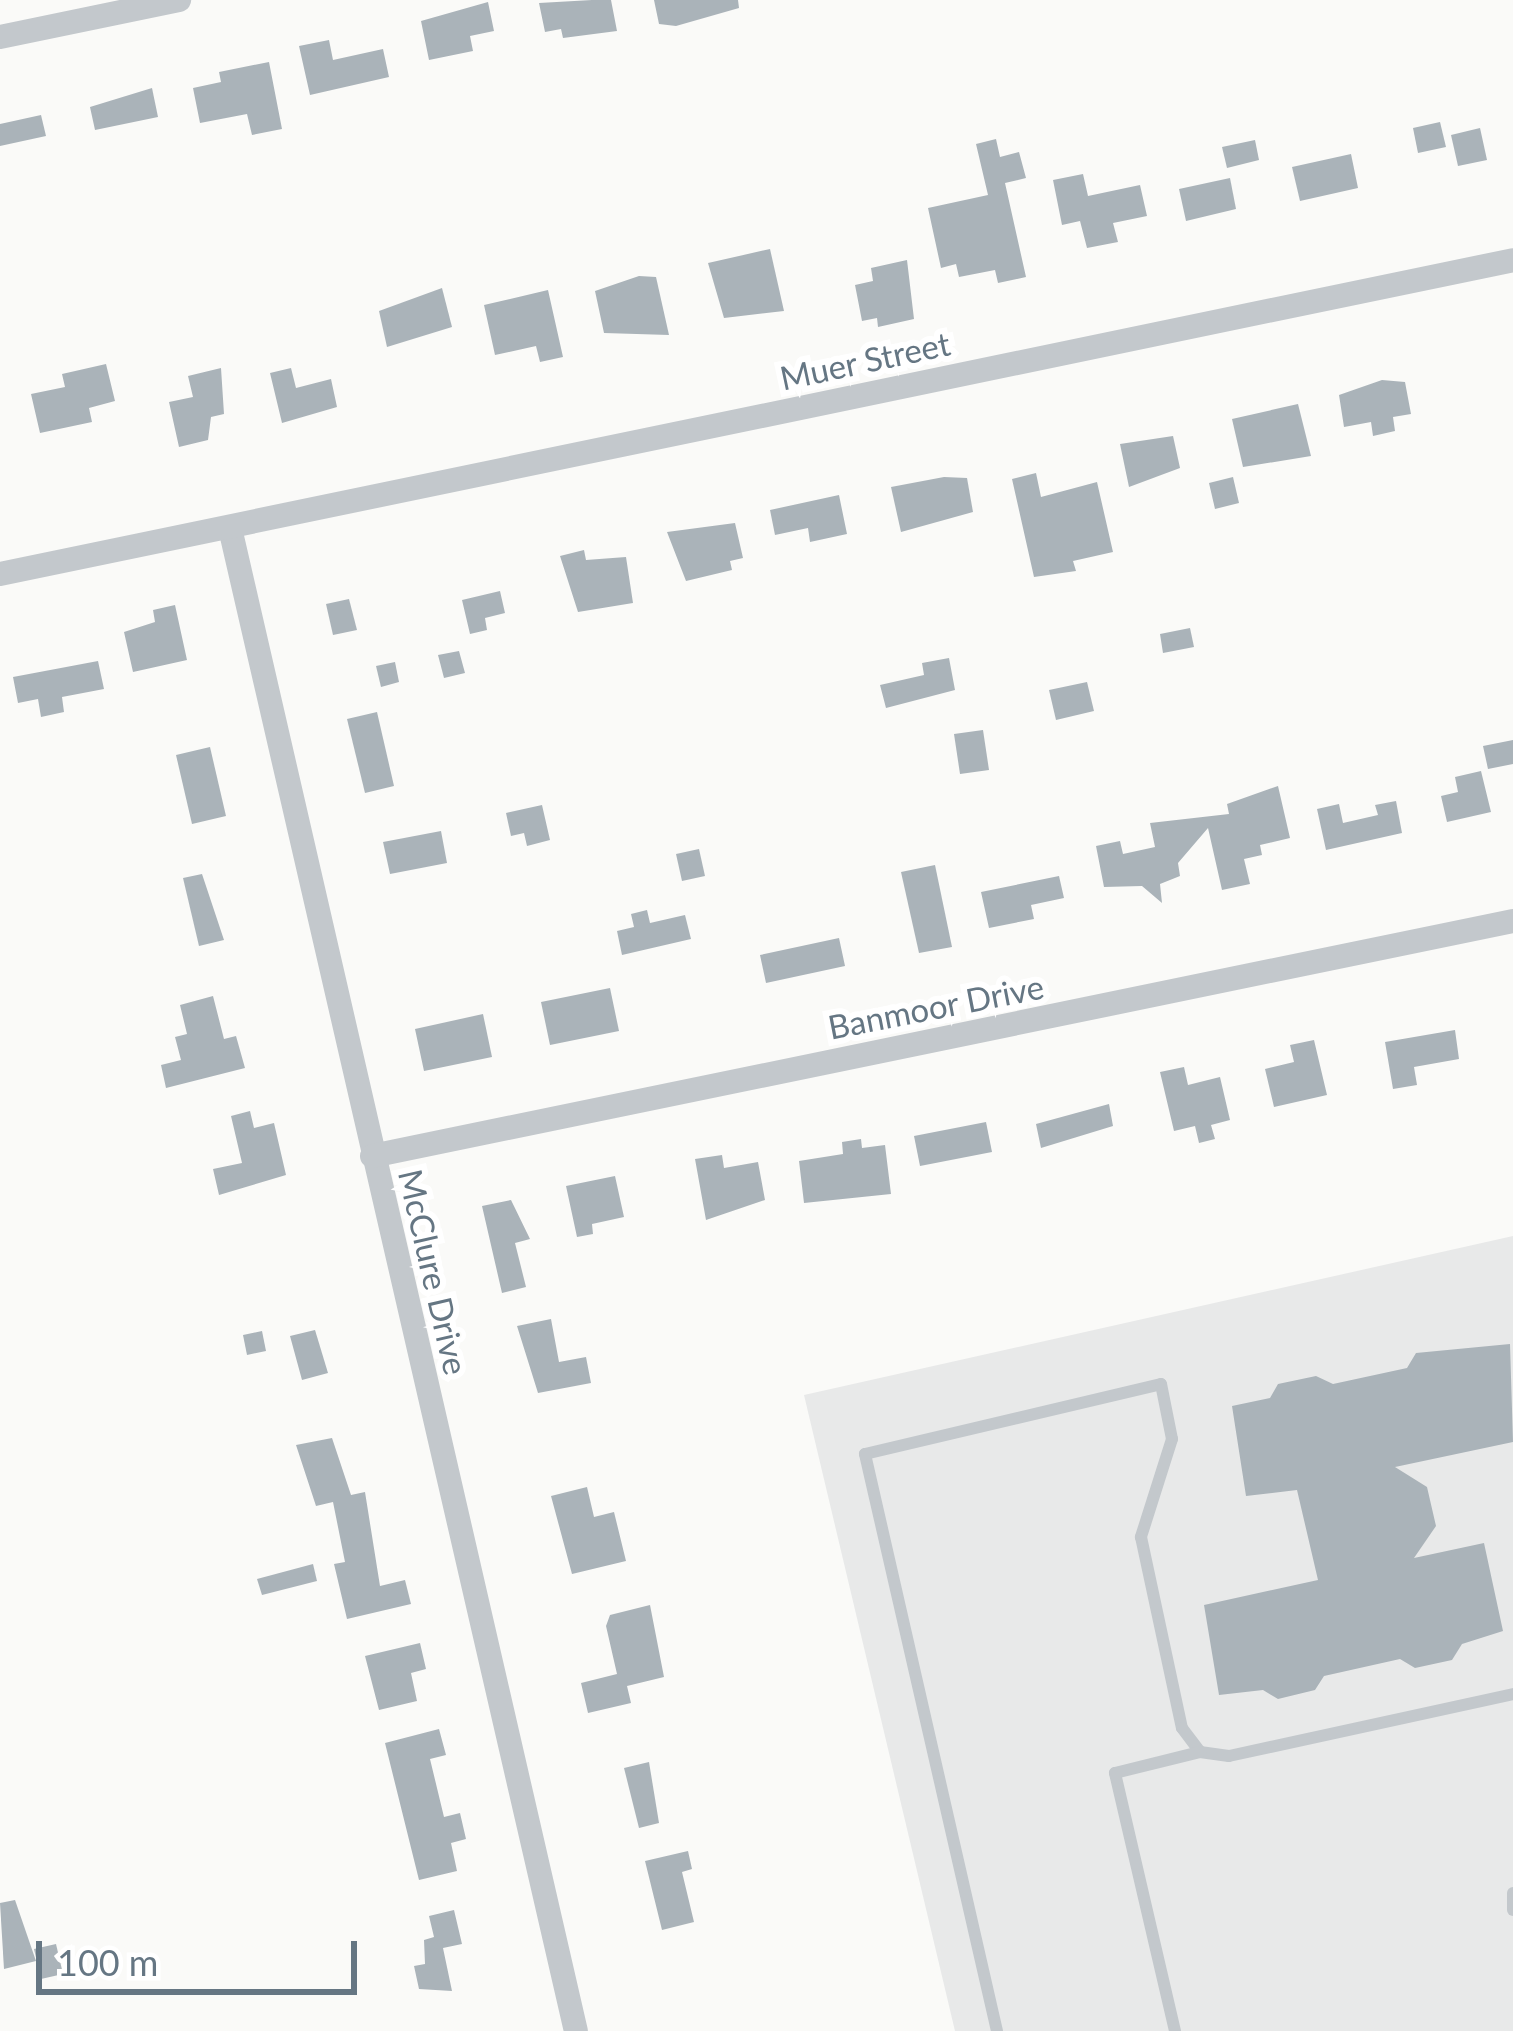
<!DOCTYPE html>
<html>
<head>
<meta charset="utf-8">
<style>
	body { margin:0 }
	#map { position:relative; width:1513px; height:2031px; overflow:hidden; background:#fafaf8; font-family:Lato,sans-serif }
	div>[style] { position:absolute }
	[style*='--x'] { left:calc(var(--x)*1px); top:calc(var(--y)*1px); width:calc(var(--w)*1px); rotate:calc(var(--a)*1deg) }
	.built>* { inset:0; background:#e8e9e9 }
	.building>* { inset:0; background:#aab3b9 }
	.service>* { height:12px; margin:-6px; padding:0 6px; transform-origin:6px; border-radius:6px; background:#c3c8cc }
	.minor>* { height:24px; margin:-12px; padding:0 12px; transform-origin:12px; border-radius:12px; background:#c3c8cc }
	span { translate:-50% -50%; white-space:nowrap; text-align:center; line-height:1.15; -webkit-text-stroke:12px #fff; paint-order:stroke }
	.street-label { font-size:33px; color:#657683 }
	.scale { position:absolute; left:36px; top:1941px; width:321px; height:54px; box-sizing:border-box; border:6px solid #657683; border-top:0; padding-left:15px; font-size:36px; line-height:42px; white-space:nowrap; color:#657683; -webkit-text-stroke:9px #fff; paint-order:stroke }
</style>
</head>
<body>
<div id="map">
	<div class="built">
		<i style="clip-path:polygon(1513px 1236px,1513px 2031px,955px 2031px,804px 1395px)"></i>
	</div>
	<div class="building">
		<i style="clip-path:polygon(592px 0,611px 0,617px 31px,563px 38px,561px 29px,545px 32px,539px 3px)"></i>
		<i style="clip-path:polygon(654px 0,738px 0,739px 8px,676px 26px,659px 24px)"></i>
		<i style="clip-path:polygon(488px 2px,494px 31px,470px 36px,473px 51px,429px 60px,421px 21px)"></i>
		<i style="clip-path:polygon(329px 40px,333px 60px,383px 49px,389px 77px,310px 95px,299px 46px)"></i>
		<i style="clip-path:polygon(269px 62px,282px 129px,252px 135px,247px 114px,200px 123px,193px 88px,221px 82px,219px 72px)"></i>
		<i style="clip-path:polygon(152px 88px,158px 117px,95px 130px,90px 107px)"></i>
		<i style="clip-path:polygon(41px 115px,46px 136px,0 146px,0 124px)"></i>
		<i style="clip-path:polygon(1440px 122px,1446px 147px,1418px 153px,1413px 128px)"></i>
		<i style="clip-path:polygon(1480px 128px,1487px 160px,1458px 166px,1451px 135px)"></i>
		<i style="clip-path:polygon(996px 139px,1000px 157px,1019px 152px,1026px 178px,1005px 183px,1026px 277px,998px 283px,995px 270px,959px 277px,956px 264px,941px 268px,928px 208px,988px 195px,976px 144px)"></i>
		<i style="clip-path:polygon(1255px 140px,1259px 160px,1227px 168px,1222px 147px)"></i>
		<i style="clip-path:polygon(1351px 154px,1358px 188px,1300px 201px,1292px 167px)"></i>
		<i style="clip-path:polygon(1083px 174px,1088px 196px,1140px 185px,1147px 216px,1113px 223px,1118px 242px,1087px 248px,1080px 221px,1062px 225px,1053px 180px)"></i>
		<i style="clip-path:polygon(1230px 178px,1236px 209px,1186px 221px,1179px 189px)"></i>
		<i style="clip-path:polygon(770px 249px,784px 311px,724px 318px,708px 263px)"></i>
		<i style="clip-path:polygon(907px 260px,914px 319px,878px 327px,877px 318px,862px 321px,855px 285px,873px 281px,871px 268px)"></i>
		<i style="clip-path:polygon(639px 276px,656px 277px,669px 335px,604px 333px,595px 291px)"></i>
		<i style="clip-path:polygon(442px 288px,452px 327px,387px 347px,379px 311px)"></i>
		<i style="clip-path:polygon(548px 290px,563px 357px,540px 362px,536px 346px,495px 355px,484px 305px)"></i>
		<i style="clip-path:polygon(106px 364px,115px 401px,89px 408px,92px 422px,40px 433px,31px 394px,65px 387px,62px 374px)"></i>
		<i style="clip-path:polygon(221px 368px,224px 414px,211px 417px,208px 440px,179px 447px,169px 402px,193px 397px,188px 376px)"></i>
		<i style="clip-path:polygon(291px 368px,296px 388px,331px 379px,337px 407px,282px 423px,270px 373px)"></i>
		<i style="clip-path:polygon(1382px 380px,1405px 382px,1411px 414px,1393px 417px,1395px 431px,1373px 436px,1371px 422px,1344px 427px,1339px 395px)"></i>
		<i style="clip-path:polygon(1298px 404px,1311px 456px,1243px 467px,1232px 419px)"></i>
		<i style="clip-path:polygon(1173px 436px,1180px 468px,1129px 487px,1120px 444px)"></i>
		<i style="clip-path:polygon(1036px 473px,1041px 497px,1097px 482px,1113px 552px,1073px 561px,1076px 571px,1034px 577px,1012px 479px)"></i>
		<i style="clip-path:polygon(944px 477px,967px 478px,973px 512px,901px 532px,891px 487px)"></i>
		<i style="clip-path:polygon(1233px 477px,1239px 503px,1215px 509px,1209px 483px)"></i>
		<i style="clip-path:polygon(839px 495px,847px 534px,810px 542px,808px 528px,775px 535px,770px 510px)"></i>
		<i style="clip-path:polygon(735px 523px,743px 558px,730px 561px,732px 570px,686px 581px,667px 532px)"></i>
		<i style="clip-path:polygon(584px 550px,586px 560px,626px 557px,633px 603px,578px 612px,560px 556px)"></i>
		<i style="clip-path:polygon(500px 591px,505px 613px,485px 618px,487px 630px,470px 634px,462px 600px)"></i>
		<i style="clip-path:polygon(349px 599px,357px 630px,333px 635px,326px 604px)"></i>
		<i style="clip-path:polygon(175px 605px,187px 660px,133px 672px,124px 632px,155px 622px,153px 610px)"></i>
		<i style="clip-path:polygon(1190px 628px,1194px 647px,1163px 653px,1160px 634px)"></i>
		<i style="clip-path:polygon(459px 651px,465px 673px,444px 678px,438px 655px)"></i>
		<i style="clip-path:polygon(949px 658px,955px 690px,886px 708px,880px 685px,924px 675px,922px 663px)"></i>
		<i style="clip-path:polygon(98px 661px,104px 689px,62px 697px,64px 712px,41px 717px,38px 699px,18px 703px,13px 677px)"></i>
		<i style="clip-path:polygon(395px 662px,399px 682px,381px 687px,376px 666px)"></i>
		<i style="clip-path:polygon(1087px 682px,1094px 711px,1056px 720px,1049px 690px)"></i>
		<i style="clip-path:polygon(377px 712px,394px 786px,365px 793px,347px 719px)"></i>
		<i style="clip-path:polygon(983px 730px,989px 770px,960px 774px,954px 734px)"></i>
		<i style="clip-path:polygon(1513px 740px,1513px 764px,1488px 769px,1483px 746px)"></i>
		<i style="clip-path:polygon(210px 747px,226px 816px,192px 824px,176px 755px)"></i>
		<i style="clip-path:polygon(1481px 771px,1491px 812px,1447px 822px,1441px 796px,1458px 792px,1455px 777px)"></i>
		<i style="clip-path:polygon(1278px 786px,1290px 838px,1260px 845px,1262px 855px,1244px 859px,1250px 884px,1222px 890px,1208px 828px,1178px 863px,1180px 876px,1160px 884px,1162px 903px,1142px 886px,1104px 887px,1096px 846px,1120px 841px,1123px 854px,1155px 847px,1150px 823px,1229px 814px,1227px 804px)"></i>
		<i style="clip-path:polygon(1396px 801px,1402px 833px,1326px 850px,1317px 809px,1339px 804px,1343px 823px,1378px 815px,1375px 805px)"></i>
		<i style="clip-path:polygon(542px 805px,550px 840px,527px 846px,524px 833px,511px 836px,506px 813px)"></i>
		<i style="clip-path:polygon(441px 831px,447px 863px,390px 874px,383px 842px)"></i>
		<i style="clip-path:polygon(699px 849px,705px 876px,682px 881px,676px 854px)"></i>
		<i style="clip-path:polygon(935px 865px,952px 947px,919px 953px,901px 872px)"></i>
		<i style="clip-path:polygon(202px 874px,224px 940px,199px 946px,183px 878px)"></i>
		<i style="clip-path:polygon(1059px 876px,1064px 898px,1031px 905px,1034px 919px,989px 928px,981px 892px)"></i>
		<i style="clip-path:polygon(647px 910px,650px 923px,685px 915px,691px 939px,622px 955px,617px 931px,634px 927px,631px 914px)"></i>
		<i style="clip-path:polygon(839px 938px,845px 966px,766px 983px,760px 955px)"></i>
		<i style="clip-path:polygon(610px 988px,619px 1031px,550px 1045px,541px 1002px)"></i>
		<i style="clip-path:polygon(213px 996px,224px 1039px,236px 1036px,245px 1068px,166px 1088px,161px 1065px,181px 1060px,175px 1037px,187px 1034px,180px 1005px)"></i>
		<i style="clip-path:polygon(483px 1014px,492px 1057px,424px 1071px,415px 1029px)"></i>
		<i style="clip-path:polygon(1455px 1030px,1459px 1059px,1414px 1067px,1417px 1085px,1393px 1089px,1385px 1042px)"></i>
		<i style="clip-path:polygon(1314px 1040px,1327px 1095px,1274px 1107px,1265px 1069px,1294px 1062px,1290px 1045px)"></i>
		<i style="clip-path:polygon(1184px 1067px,1188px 1085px,1220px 1077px,1230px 1120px,1211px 1125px,1215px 1139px,1199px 1143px,1195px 1126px,1174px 1131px,1160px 1072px)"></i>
		<i style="clip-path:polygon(1109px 1104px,1113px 1126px,1041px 1148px,1036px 1124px)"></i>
		<i style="clip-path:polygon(250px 1111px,254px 1128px,274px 1123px,286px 1175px,219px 1195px,213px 1169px,242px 1163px,231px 1116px)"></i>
		<i style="clip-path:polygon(986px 1122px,992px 1152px,920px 1166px,914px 1136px)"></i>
		<i style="clip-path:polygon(861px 1139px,862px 1148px,885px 1145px,891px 1194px,804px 1203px,799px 1161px,843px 1154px,842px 1142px)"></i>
		<i style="clip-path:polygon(722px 1155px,724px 1168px,758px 1162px,765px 1200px,706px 1220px,695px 1159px)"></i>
		<i style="clip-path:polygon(615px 1176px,624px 1217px,592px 1224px,593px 1234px,577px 1237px,566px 1186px)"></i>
		<i style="clip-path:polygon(511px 1200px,530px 1239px,515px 1243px,526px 1287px,502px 1293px,482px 1206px)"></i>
		<i style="clip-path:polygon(551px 1319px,559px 1362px,586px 1357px,591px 1383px,538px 1393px,517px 1326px)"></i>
		<i style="clip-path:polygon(315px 1330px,328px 1373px,302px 1380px,290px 1336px)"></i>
		<i style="clip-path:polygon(262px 1331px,266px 1351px,247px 1355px,243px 1335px)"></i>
		<i style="clip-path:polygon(1510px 1344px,1513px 1442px,1395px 1467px,1427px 1487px,1436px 1526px,1414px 1558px,1484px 1543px,1503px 1631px,1462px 1644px,1452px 1660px,1415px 1668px,1400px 1659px,1324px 1676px,1315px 1690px,1278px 1699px,1263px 1690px,1219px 1695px,1204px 1605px,1318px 1580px,1297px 1490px,1246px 1496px,1232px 1406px,1270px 1398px,1278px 1384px,1316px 1376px,1333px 1384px,1407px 1368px,1416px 1353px)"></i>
		<i style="clip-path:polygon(332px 1438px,351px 1495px,365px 1492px,380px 1586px,405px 1580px,411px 1604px,347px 1619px,334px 1564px,345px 1562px,333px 1502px,316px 1506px,296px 1445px)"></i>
		<i style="clip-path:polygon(587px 1487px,594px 1517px,614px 1512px,626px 1561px,572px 1574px,551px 1496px)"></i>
		<i style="clip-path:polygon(313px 1564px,317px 1581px,262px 1595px,257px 1579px)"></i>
		<i style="clip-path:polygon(650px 1605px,664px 1677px,627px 1686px,631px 1703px,588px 1713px,581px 1683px,617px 1674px,606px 1626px,610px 1615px)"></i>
		<i style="clip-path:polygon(420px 1643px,426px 1669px,411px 1673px,417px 1701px,379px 1710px,365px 1656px)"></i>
		<i style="clip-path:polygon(439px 1729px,446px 1755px,430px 1759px,444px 1817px,460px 1813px,466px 1839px,451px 1843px,457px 1871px,419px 1880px,385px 1743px)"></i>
		<i style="clip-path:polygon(649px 1762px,659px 1823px,639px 1828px,624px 1768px)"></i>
		<i style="clip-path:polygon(688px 1851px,692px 1869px,682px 1872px,694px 1922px,662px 1930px,645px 1861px)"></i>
		<i style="clip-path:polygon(15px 1900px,36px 1961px,4px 1969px,0 1903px)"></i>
		<i style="clip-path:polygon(454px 1910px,462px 1944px,443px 1948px,452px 1991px,419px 1989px,414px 1966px,425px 1964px,424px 1940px,434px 1937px,429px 1916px)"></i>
		<i style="clip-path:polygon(56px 1944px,63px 1974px,41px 1979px,34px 1949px)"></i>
	</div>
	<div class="service">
		<i style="--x:1513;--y:1893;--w:17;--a:90"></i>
		<i style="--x:997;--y:2031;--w:592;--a:-102.89"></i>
		<i style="--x:865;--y:1454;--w:304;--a:-13.3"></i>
		<i style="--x:1161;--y:1384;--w:56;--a:78.7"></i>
		<i style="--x:1172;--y:1439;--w:103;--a:107.6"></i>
		<i style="--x:1141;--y:1537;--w:195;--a:77.9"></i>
		<i style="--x:1182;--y:1728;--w:30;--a:53"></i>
		<i style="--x:1200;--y:1752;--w:29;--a:8"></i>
		<i style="--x:1229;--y:1756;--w:291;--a:-12.3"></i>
		<i style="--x:1175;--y:2031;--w:265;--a:-103.1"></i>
		<i style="--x:1115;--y:1773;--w:88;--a:-13.9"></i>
	</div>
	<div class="minor">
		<i style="--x:0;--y:37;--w:183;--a:-11.7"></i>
		<i style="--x:230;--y:528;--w:1542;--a:77.04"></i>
		<i style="--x:0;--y:574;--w:1545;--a:-11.72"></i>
		<i style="--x:372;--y:1156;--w:1165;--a:-11.64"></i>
	</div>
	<div class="street-label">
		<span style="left:865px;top:361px;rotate:-12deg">Muer Street</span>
		<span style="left:936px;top:1007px;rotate:-11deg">Banmoor Drive</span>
		<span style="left:433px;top:1272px;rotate:77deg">McClure Drive</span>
	</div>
	<div class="scale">100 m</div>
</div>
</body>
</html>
